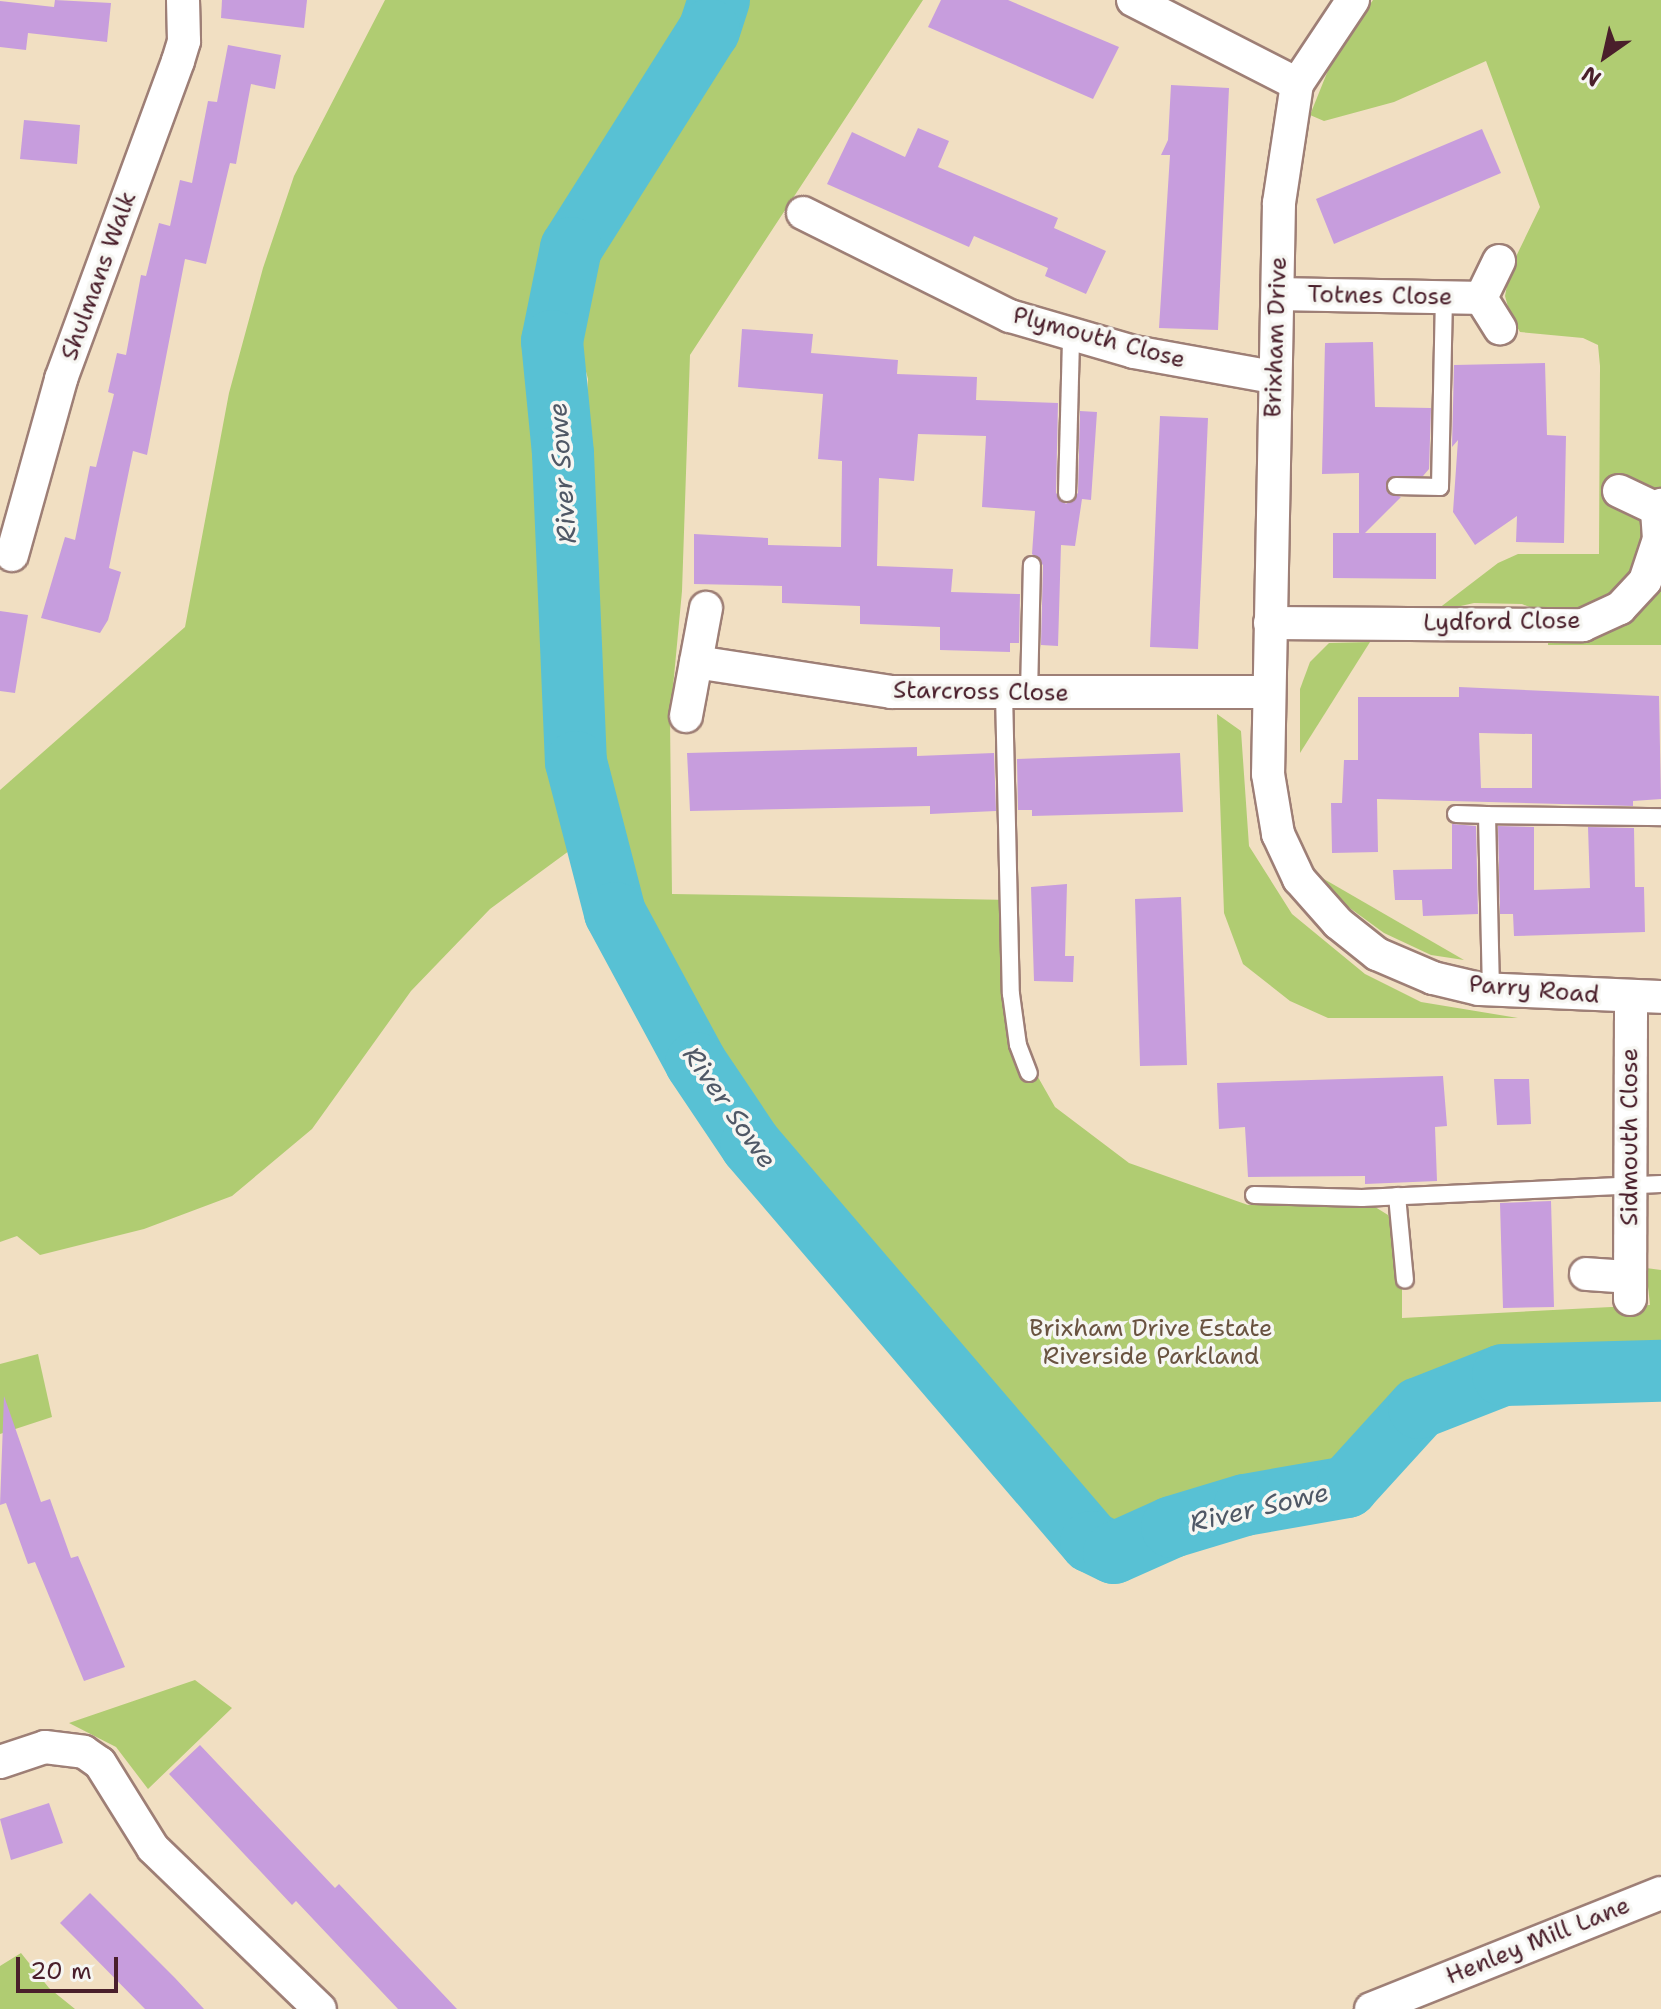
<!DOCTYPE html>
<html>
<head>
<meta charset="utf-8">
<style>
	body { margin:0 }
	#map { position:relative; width:1661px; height:2009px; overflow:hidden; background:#f1dfc2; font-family:"Shantell Sans",sans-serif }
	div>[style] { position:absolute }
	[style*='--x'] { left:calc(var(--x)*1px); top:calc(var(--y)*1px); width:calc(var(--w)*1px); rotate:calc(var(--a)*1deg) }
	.green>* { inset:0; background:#b0cc72 }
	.river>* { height:62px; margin:-31px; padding:0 31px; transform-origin:31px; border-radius:31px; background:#58c1d4 }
	.building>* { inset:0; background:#c79ddd }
	.roads { filter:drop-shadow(2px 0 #9e7f76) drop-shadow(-2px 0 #9e7f76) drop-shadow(0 2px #9e7f76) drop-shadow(0 -2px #9e7f76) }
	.service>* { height:16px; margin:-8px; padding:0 8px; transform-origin:8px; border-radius:8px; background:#fff }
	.minor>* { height:32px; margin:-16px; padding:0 16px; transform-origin:16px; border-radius:16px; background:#fff }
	span { translate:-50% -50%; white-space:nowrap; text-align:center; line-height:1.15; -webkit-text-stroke:7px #f6f6f2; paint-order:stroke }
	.street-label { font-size:24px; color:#4a1f2b }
	.park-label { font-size:24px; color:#695340 }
	.water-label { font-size:26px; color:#4f5866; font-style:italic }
	.north { position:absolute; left:1565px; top:16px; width:80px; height:80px; -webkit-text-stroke:6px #f6f6f2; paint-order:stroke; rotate:214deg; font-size:22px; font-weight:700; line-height:32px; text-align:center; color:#4a1f2b }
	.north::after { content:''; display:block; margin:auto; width:28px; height:36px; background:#4a1f2b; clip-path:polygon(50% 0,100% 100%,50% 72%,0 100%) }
	.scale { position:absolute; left:16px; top:1957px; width:102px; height:36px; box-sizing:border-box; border:4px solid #4a1f2b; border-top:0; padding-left:10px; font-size:24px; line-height:28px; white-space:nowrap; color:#4a1f2b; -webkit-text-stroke:6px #f6f6f2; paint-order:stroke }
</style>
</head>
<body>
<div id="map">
	<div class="green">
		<i style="clip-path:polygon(385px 0,704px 0,695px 24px,552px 238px,530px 343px,546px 641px,556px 704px,555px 761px,573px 848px,490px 909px,411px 991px,312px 1129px,232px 1196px,144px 1229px,40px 1255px,17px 1236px,0 1242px,0 790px,185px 627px,229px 393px,263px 268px,294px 176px)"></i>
		<i style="clip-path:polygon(745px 0,923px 0,690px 355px,682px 591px,670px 719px,672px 894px,1012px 900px,1026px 1056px,1055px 1107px,1129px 1163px,1248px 1205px,1372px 1205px,1388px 1215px,1402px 1244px,1402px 1318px,1650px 1305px,1646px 1268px,1661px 1270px,1661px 1359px,1628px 1355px,1478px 1363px,1425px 1381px,1362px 1453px,1337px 1473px,1215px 1491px,1116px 1539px,1098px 1532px,795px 1185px,718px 1083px,681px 1019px,629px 903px,607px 834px,589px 732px,579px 500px,588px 379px,571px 316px,580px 257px,617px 186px)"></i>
		<i style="clip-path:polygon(1373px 0,1661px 0,1661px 645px,1548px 645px,1549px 615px,1522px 604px,1474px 603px,1434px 612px,1498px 563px,1518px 554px,1599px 554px,1600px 366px,1598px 345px,1583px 338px,1520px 332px,1510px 314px,1505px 296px,1510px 269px,1540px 207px,1486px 61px,1394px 102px,1324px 121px,1310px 115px,1335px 53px)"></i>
		<i style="clip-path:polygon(1370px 642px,1300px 753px,1300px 689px,1310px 662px,1329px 643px)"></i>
		<i style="clip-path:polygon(1217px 714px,1241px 731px,1249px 846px,1292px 914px,1365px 974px,1421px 1002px,1518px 1018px,1328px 1018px,1290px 1001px,1243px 964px,1224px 913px)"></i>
		<i style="clip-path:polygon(1317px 875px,1464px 960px,1431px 955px,1384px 933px,1347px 906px)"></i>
		<i style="clip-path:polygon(38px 1354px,52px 1417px,0 1434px,0 1364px)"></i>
		<i style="clip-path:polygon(195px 1680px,232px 1708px,148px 1789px,116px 1747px,69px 1723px)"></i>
		<i style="clip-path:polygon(21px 1953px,49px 1988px,75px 2009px,0 2009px,0 1966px)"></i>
	</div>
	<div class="river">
		<i style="--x:719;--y:0;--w:32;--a:108"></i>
		<i style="--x:709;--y:30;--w:258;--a:122.3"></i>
		<i style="--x:571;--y:248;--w:95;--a:101.5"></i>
		<i style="--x:552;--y:341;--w:114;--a:84.4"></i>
		<i style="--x:563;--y:454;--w:308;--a:87.6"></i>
		<i style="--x:576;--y:762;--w:156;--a:75.5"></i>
		<i style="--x:615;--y:913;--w:170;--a:61.6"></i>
		<i style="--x:696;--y:1063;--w:99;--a:56.1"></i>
		<i style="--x:751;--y:1145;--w:523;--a:49.42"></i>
		<i style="--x:1091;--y:1542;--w:25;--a:26"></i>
		<i style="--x:1114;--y:1553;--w:64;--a:-24.1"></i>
		<i style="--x:1172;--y:1527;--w:76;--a:-16.8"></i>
		<i style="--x:1245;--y:1505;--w:104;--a:-10"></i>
		<i style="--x:1347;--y:1487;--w:107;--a:-47.7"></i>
		<i style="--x:1419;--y:1408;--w:90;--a:-21.4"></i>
		<i style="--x:1503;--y:1375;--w:158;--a:-1.5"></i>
	</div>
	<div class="building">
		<i style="clip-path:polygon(55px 0,111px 3px,107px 42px,28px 33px,26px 50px,0 47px,0 1px,54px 7px)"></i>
		<i style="clip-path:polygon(222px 0,307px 0,304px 28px,221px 18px)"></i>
		<i style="clip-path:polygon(941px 0,1008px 0,1119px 47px,1093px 99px,928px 27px)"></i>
		<i style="clip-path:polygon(228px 45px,281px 55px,275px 89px,251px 84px,236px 164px,230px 163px,206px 264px,185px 259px,147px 455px,133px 451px,109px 568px,121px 572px,108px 620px,100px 633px,41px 618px,65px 537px,75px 540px,90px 466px,96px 467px,114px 394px,108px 392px,117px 353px,126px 355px,141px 275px,146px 276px,159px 223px,170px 226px,180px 180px,192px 183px,208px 101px,217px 102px)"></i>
		<i style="clip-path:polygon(1171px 85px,1229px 88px,1218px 330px,1159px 328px,1170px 155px,1161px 155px,1168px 140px)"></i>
		<i style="clip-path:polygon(24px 120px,80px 125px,77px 164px,20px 159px)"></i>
		<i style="clip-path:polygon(918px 128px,949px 141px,938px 167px,1058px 218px,1054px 228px,1106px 251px,1086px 294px,1045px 276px,1048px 268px,974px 236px,969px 247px,827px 184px,852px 132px,905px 157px)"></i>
		<i style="clip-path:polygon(1482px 129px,1501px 173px,1334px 244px,1316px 199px)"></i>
		<i style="clip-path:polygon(742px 329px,813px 334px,811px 353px,898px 360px,897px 374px,977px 377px,976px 400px,1058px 403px,1056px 493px,1066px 504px,1078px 493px,1080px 411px,1097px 412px,1091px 500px,1082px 499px,1075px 546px,1061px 545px,1058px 646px,1041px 645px,1043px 565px,1032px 554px,1035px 511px,982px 507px,986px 436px,918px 434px,914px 481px,879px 478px,877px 566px,953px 569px,951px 592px,1020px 594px,1019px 643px,1010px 643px,1010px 652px,940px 650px,940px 627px,860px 624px,860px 606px,782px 603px,782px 586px,694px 584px,694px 534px,768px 538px,768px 545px,841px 547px,842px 461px,818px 459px,823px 394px,738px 387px)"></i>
		<i style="clip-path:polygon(1373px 342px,1375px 407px,1431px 408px,1429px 469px,1423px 476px,1387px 480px,1387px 492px,1401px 497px,1365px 533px,1436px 533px,1436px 579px,1333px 578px,1333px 533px,1359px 533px,1359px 473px,1322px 474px,1325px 343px)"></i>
		<i style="clip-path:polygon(1545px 363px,1547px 435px,1566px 436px,1564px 543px,1516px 542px,1517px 516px,1475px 545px,1453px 512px,1458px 440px,1452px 447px,1454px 365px)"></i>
		<i style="clip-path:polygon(1160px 416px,1208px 418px,1198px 649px,1150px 647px)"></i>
		<i style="clip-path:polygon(0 611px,28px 615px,15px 693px,0 691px)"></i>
		<i style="clip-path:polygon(evenodd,1459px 687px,1659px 696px,1661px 799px,1633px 801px,1633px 806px,1377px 799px,1378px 852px,1332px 853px,1331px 803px,1342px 803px,1344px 760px,1358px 760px,1358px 697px,1459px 697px,1459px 687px,1479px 733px,1532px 734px,1532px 788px,1481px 788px,1479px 733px)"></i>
		<i style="clip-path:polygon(917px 747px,917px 756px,994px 753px,996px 811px,930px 814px,930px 806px,690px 811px,687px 753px)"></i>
		<i style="clip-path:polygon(1180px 753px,1183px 812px,1032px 816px,1032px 810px,1018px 810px,1017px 759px)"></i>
		<i style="clip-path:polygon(1452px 824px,1476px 826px,1478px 914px,1423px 916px,1422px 900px,1395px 900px,1393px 870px,1452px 869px)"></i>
		<i style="clip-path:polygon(1498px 826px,1534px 827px,1534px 890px,1590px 888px,1588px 827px,1634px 828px,1635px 887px,1644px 887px,1645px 932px,1514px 936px,1513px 914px,1500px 914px)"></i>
		<i style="clip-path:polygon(1067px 884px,1065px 956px,1074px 956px,1073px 982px,1034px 981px,1031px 887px)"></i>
		<i style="clip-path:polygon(1181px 897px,1187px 1065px,1140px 1066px,1135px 899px)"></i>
		<i style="clip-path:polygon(1443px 1076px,1447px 1126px,1435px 1127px,1437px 1181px,1365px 1184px,1365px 1176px,1248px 1177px,1245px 1127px,1219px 1129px,1217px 1083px)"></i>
		<i style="clip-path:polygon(1494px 1079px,1529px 1079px,1531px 1124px,1497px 1125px)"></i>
		<i style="clip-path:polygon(1551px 1201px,1554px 1307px,1503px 1308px,1500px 1203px)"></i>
		<i style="clip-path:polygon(4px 1396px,41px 1502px,50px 1499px,71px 1558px,78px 1556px,125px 1667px,84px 1681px,35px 1562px,28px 1564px,6px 1503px,0 1505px)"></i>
		<i style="clip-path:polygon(200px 1745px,335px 1888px,339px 1884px,457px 2009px,398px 2009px,296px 1901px,292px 1905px,169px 1774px)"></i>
		<i style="clip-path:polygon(49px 1803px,63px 1843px,11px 1860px,0 1819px)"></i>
		<i style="clip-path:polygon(90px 1893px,175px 1978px,204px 2009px,145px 2009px,76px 1939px,60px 1923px)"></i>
	</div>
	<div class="roads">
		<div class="service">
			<i style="--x:1396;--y:486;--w:44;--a:1.3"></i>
			<i style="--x:1440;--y:487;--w:190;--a:-88.8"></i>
			<i style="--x:1067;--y:493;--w:158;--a:-88.5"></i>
			<i style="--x:1004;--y:693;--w:301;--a:88.7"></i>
			<i style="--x:1011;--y:994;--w:51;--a:82.2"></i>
			<i style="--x:1018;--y:1045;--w:30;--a:69"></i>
			<i style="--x:1029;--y:694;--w:129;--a:-88.7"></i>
			<i style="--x:1456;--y:814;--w:31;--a:2"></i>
			<i style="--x:1487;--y:815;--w:175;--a:88.7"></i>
			<i style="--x:1487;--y:815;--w:174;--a:0.7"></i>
			<i style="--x:1254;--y:1195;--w:108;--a:1.6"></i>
			<i style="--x:1362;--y:1198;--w:299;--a:-2.7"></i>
			<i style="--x:1397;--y:1196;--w:84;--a:84.6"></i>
		</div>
		<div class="minor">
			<i style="--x:1133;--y:0;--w:184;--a:27.1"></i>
			<i style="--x:1353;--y:0;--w:101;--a:123.7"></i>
			<i style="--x:1297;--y:84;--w:120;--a:98.6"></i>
			<i style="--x:1279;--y:203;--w:571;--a:91.1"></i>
			<i style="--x:1268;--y:774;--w:61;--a:80.5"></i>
			<i style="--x:1278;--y:834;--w:50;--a:65"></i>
			<i style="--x:1299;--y:879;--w:59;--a:48.4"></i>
			<i style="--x:1338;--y:923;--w:50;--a:38.5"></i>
			<i style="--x:1377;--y:954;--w:61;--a:23.2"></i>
			<i style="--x:1433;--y:978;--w:47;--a:13.4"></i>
			<i style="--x:1479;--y:989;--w:182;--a:2.5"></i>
			<i style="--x:803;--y:213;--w:231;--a:26.5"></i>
			<i style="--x:1010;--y:316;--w:129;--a:16.2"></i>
			<i style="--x:1134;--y:352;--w:141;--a:10.2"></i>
			<i style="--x:1499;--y:261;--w:41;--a:115.9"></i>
			<i style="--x:1481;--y:298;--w:36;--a:58"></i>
			<i style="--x:1279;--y:294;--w:202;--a:1.1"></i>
			<i style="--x:1619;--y:491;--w:42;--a:25.3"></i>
			<i style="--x:1657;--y:509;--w:6;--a:-45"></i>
			<i style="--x:12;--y:555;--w:183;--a:-74.4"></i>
			<i style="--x:61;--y:379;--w:339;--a:-69.8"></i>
			<i style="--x:178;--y:61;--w:21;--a:-73"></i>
			<i style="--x:184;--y:41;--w:41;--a:-91.4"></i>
			<i style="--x:1270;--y:623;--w:313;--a:0.4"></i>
			<i style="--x:1583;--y:625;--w:41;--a:-24.7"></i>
			<i style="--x:1620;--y:608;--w:37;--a:-47"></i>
			<i style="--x:1645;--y:581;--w:44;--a:-71.6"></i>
			<i style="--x:1659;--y:539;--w:30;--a:-94"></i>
			<i style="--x:696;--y:662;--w:197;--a:8.7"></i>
			<i style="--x:891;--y:692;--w:378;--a:0"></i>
			<i style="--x:686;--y:716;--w:110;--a:-79.5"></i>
			<i style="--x:1586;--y:1274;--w:43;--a:4"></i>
			<i style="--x:1630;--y:1299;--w:301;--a:-89.8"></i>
			<i style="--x:0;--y:1762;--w:47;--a:-18.4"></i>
			<i style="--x:45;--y:1747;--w:39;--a:7"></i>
			<i style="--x:84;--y:1752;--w:19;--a:35"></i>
			<i style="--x:100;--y:1763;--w:100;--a:58.1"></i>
			<i style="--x:153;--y:1848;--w:232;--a:44"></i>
			<i style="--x:1371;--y:2009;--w:312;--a:-21.8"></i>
		</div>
	</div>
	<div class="street-label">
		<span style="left:99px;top:276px;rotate:-70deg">Shulmans Walk</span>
		<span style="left:1380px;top:296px;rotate:1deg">Totnes Close</span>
		<span style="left:1276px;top:337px;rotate:-88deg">Brixham Drive</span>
		<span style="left:1099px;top:338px;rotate:15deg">Plymouth Close</span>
		<span style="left:1502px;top:622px;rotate:-1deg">Lydford Close</span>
		<span style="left:981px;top:692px;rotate:1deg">Starcross Close</span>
		<span style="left:1534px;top:990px;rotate:5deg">Parry Road</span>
		<span style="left:1630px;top:1137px;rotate:-90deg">Sidmouth Close</span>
		<span style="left:1538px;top:1941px;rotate:-22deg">Henley Mill Lane</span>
	</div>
	<div class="park-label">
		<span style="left:1151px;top:1343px">Brixham Drive Estate<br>Riverside Parkland</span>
	</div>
	<div class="water-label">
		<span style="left:562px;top:473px;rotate:-94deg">River Sowe</span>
		<span style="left:730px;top:1107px;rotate:55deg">River Sowe</span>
		<span style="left:1259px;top:1507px;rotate:-13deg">River Sowe</span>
	</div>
	<div class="north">N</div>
	<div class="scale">20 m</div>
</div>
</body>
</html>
